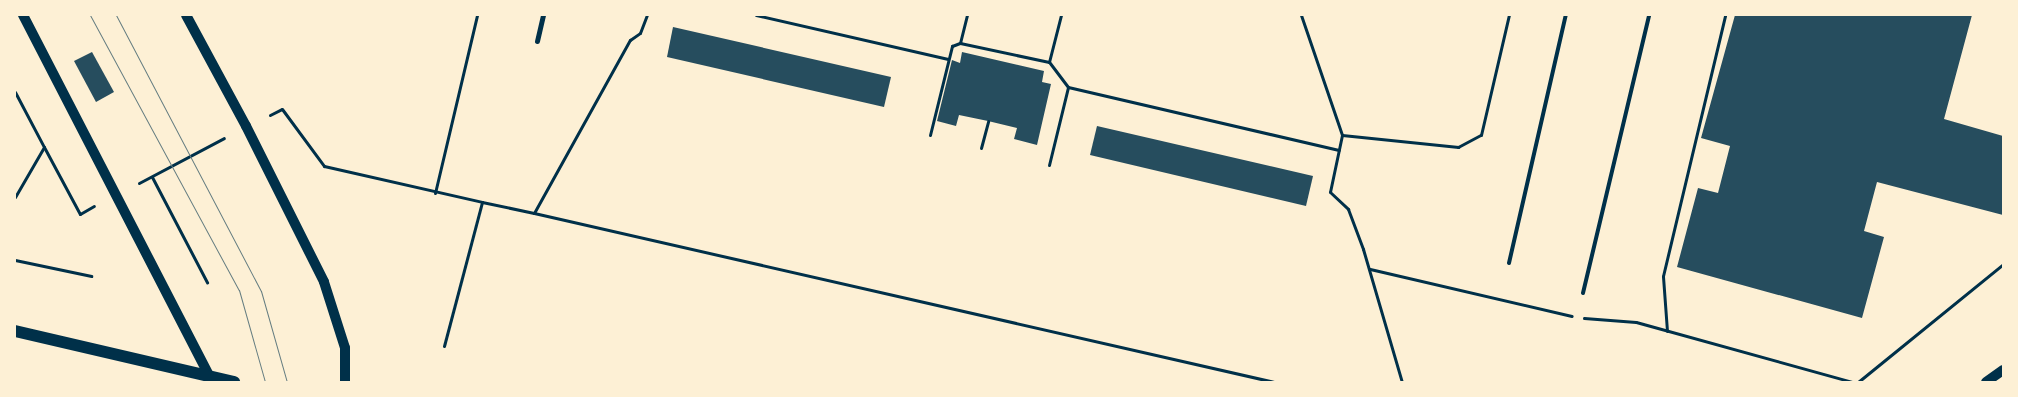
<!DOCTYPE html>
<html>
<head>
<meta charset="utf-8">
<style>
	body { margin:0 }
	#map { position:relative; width:2018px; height:397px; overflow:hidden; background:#fdf0d5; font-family:Montserrat,sans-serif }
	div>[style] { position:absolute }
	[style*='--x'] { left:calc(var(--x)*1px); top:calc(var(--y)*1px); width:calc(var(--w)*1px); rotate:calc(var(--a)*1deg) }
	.building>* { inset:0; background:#264d5e }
	.path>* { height:3px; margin:-1.5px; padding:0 1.5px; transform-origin:1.5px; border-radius:1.5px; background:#003049 }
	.service>* { height:4px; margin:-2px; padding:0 2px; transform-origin:2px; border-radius:2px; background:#003049 }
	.minor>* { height:5px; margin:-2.5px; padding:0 2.5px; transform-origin:2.5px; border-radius:2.5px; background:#003049 }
	.secondary>* { height:10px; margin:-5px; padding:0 5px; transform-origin:5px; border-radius:5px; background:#003049 }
	.primary>* { height:12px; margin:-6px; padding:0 6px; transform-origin:6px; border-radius:6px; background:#003049 }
	.tram>* { height:1px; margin:-0.5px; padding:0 0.5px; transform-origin:0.5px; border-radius:0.5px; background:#657d81 }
	span { translate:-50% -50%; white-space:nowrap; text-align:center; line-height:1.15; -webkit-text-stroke:4.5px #fdf0d5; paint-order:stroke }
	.frame { position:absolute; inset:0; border:16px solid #fdf0d5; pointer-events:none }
</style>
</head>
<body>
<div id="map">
	<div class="building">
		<i style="clip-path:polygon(1735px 15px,1972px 15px,1944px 119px,2003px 136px,2003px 215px,1877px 182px,1864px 231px,1884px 237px,1862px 318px,1677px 267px,1698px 188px,1718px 193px,1730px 146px,1701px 138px)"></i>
		<i style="clip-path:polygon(673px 27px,891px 77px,884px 107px,667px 57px)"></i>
		<i style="clip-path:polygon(92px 52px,114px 92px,96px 102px,74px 61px)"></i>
		<i style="clip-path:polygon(962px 52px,1044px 71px,1042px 82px,1051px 84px,1037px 145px,1014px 139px,1017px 128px,988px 121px,959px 115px,956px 126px,937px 121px,952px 60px,960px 63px)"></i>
		<i style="clip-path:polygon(1097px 126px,1313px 176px,1306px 206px,1090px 155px)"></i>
	</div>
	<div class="path">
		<i style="--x:756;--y:15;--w:197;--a:12.9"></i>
		<i style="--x:1301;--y:15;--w:127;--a:71.1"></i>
		<i style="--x:1342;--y:135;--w:58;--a:101.9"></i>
		<i style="--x:1330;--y:192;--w:25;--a:43"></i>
		<i style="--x:1348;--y:209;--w:43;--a:69.4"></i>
		<i style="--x:1363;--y:249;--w:139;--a:73.7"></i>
		<i style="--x:960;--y:43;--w:91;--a:12.1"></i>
		<i style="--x:1068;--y:87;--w:278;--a:13.1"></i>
		<i style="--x:15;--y:92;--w:62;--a:62.2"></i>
		<i style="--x:44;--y:147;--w:58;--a:120.1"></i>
		<i style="--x:270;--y:115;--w:13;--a:-27"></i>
		<i style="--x:282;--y:109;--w:71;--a:53.6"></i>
		<i style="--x:324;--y:166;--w:162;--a:12.8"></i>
		<i style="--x:930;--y:135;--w:92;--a:-76.1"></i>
		<i style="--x:952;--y:46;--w:9;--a:-21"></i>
		<i style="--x:960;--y:43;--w:29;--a:-76"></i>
		<i style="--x:1342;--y:135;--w:117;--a:5.9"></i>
		<i style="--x:1458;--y:147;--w:26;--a:-28"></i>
		<i style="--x:1481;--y:135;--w:123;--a:-76.9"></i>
		<i style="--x:44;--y:147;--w:76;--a:61.8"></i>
		<i style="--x:80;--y:214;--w:16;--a:-30"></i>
		<i style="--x:981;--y:148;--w:28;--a:-75"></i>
		<i style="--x:1049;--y:165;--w:80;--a:-76.3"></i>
		<i style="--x:1068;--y:87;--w:31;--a:-127"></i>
		<i style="--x:1049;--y:62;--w:49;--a:-75.7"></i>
		<i style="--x:152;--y:177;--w:119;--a:62.4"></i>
		<i style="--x:139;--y:183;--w:96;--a:-27.9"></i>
		<i style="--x:435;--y:193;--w:183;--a:-76.7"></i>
		<i style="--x:534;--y:213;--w:759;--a:12.86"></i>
		<i style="--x:15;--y:260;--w:78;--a:11.9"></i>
		<i style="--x:1370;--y:269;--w:207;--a:13.1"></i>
		<i style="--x:1584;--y:318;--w:52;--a:4.4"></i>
		<i style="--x:1636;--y:322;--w:225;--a:15.5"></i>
		<i style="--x:1667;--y:331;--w:55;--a:-94.2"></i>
		<i style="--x:1663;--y:276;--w:268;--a:-76.6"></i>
		<i style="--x:444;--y:346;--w:149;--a:-75.2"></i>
		<i style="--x:482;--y:202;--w:53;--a:11.9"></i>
		<i style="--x:534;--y:213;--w:198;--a:-61"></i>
		<i style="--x:630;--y:40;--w:12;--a:-35"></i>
		<i style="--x:640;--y:33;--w:19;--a:-69"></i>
		<i style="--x:1858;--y:382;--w:187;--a:-39.1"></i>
	</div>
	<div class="service">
		<i style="--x:1509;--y:263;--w:254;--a:-77.1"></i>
		<i style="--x:1583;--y:293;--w:286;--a:-76.6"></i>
	</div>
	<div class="minor">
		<i style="--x:537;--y:41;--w:27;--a:-77"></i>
	</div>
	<div class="secondary">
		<i style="--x:23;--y:15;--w:407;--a:62.7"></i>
		<i style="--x:186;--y:15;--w:126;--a:61.6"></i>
		<i style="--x:246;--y:126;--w:174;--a:63.4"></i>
		<i style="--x:324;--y:282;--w:69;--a:72.3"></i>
		<i style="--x:345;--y:348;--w:34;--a:90"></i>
		<i style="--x:1986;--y:382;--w:21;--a:-35"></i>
	</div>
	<div class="primary">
		<i style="--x:15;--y:331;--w:225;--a:13.1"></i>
	</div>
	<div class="tram">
		<i style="--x:90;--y:15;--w:313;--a:61.6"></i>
		<i style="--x:239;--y:290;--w:96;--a:74.2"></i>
		<i style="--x:116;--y:15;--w:312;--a:62.3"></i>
		<i style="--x:261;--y:291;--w:95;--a:74.1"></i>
	</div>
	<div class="frame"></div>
</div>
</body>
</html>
